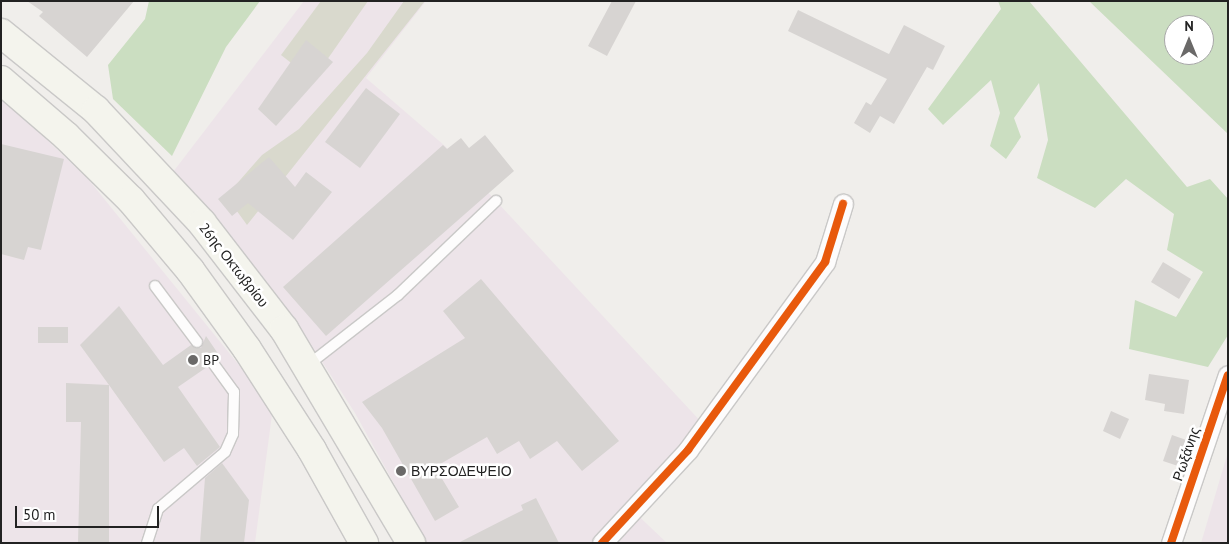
<!DOCTYPE html>
<html>
<head>
<meta charset="utf-8">
<style>
	body { margin:0 }
	#map { position:relative; width:1229px; height:544px; overflow:hidden; background:#f0eeeb; font-family:"PT Sans",sans-serif }
	div>[style] { position:absolute }
	[style*='--x'] { left:calc(var(--x)*1px); top:calc(var(--y)*1px); width:calc(var(--w)*1px); rotate:calc(var(--a)*1deg) }
	.industrial>* { inset:0; background:#ede4e9 }
	.construction>* { inset:0; background:#d9d9cd }
	.forest>* { inset:0; background:#cbdec1 }
	.building>* { inset:0; background:#d7d4d2 }
	.roads { filter:drop-shadow(1px 0 #c9c8c7) drop-shadow(-1px 0 #c9c8c7) drop-shadow(0 1px #c9c8c7) drop-shadow(0 -1px #c9c8c7) }
	.service>* { height:10px; margin:-5px; padding:0 5px; transform-origin:5px; border-radius:5px; background:#fdfcfc }
	.minor>* { height:19px; margin:-9.5px; padding:0 9.5px; transform-origin:9.5px; border-radius:9.5px; background:#fdfcfc }
	.secondary>* { height:28px; margin:-14px; padding:0 14px; transform-origin:14px; border-radius:14px; background:#f4f4ed }
	.cycleway>* { height:8px; margin:-4px; padding:0 4px; transform-origin:4px; border-radius:4px; background:#e8590c }
	.dots>* { width:14px; height:14px; translate:-50% -50%; box-sizing:border-box; border:2px solid #fff; border-radius:50% }
	span { translate:-50% -50%; white-space:nowrap; text-align:center; line-height:1.15; -webkit-text-stroke:5px #fff; paint-order:stroke }
	.street-label { font-size:14px; color:#222 }
	.poi-label { font-size:14px; color:#222 }
	.left { translate:0 -50%; text-align:left }
	.frame { position:absolute; inset:0; border:2px solid #222; pointer-events:none }
	.north { position:absolute; left:1164px; top:15px; width:50px; height:50px; box-sizing:border-box; background:#fff; border:1px solid #a7a7a7; border-radius:50%; rotate:0deg; font-size:14px; font-weight:700; line-height:20px; text-align:center; color:#222 }
	.north::after { content:''; display:block; margin:auto; width:18px; height:22px; background:#6a6968; clip-path:polygon(50% 0,100% 100%,50% 72%,0 100%) }
	.scale { position:absolute; left:15px; top:506px; width:144px; height:22px; box-sizing:border-box; border:2px solid #222; border-top:0; padding-left:6px; font-size:15px; line-height:18px; white-space:nowrap; color:#222; -webkit-text-stroke:4px #fff; paint-order:stroke }
</style>
</head>
<body>
<div id="map">
	<div class="industrial">
		<i style="clip-path:polygon(304px 1px,426px 1px,366px 78px,445px 146px,704px 425px,628px 506px,667px 543px,427px 543px,355px 413px,296px 321px,213px 215px,173px 172px)"></i>
		<i style="clip-path:polygon(1px 96px,88px 179px,273px 407px,255px 543px,1px 543px)"></i>
		<i style="clip-path:polygon(1228px 452px,1228px 543px,1201px 543px)"></i>
	</div>
	<div class="construction">
		<i style="clip-path:polygon(321px 1px,368px 1px,313px 80px,281px 55px)"></i>
		<i style="clip-path:polygon(404px 1px,425px 1px,247px 225px,226px 196px,262px 155px,299px 129px,367px 53px)"></i>
	</div>
	<div class="forest">
		<i style="clip-path:polygon(149px 1px,260px 1px,226px 47px,172px 156px,113px 99px,108px 65px,145px 19px)"></i>
		<i style="clip-path:polygon(998px 1px,1029px 1px,1187px 187px,1210px 179px,1228px 199px,1228px 335px,1208px 367px,1129px 349px,1135px 300px,1176px 317px,1203px 272px,1167px 250px,1174px 214px,1126px 179px,1095px 208px,1037px 178px,1048px 140px,1039px 83px,1014px 118px,1021px 137px,1006px 159px,990px 146px,1000px 113px,991px 80px,943px 125px,928px 109px,1001px 9px)"></i>
		<i style="clip-path:polygon(evenodd,1089px 1px,1228px 1px,1228px 134px,1089px 1px,1174px 25px,1204px 25px,1204px 55px,1174px 55px,1174px 25px)"></i>
	</div>
	<div class="building">
		<i style="clip-path:polygon(27px 1px,134px 1px,87px 57px,39px 16px,43px 12px)"></i>
		<i style="clip-path:polygon(612px 1px,636px 1px,607px 56px,588px 46px)"></i>
		<i style="clip-path:polygon(798px 10px,889px 54px,904px 25px,945px 46px,933px 70px,927px 67px,894px 124px,880px 116px,870px 133px,854px 123px,866px 102px,871px 105px,887px 79px,788px 31px)"></i>
		<i style="clip-path:polygon(306px 40px,333px 62px,276px 126px,258px 109px)"></i>
		<i style="clip-path:polygon(366px 88px,400px 114px,360px 168px,325px 142px)"></i>
		<i style="clip-path:polygon(485px 135px,514px 171px,326px 336px,283px 287px,443px 145px,447px 149px,461px 138px,469px 148px)"></i>
		<i style="clip-path:polygon(1px 144px,64px 159px,41px 250px,28px 247px,24px 260px,1px 254px)"></i>
		<i style="clip-path:polygon(269px 157px,295px 187px,306px 172px,332px 192px,293px 240px,248px 203px,232px 216px,218px 199px)"></i>
		<i style="clip-path:polygon(1163px 262px,1191px 279px,1179px 299px,1151px 282px)"></i>
		<i style="clip-path:polygon(481px 279px,619px 441px,582px 471px,557px 441px,530px 459px,519px 441px,497px 454px,487px 437px,435px 467px,459px 507px,435px 521px,382px 428px,362px 402px,465px 338px,443px 311px)"></i>
		<i style="clip-path:polygon(119px 306px,163px 365px,191px 345px,201px 348px,206px 336px,221px 358px,209px 357px,207px 367px,178px 387px,220px 447px,197px 466px,184px 448px,164px 462px,109px 385px,109px 543px,78px 543px,81px 422px,66px 422px,66px 383px,109px 385px,80px 345px)"></i>
		<i style="clip-path:polygon(38px 327px,68px 327px,68px 343px,38px 343px)"></i>
		<i style="clip-path:polygon(1149px 374px,1189px 380px,1184px 414px,1164px 411px,1165px 404px,1145px 400px)"></i>
		<i style="clip-path:polygon(1111px 411px,1129px 419px,1120px 439px,1103px 431px)"></i>
		<i style="clip-path:polygon(1172px 435px,1192px 442px,1181px 467px,1163px 461px)"></i>
		<i style="clip-path:polygon(222px 463px,249px 500px,244px 543px,200px 543px,205px 478px)"></i>
		<i style="clip-path:polygon(536px 498px,559px 543px,458px 543px,523px 510px,521px 505px)"></i>
	</div>
	<div class="roads">
		<div class="service">
			<i style="--x:155;--y:286;--w:70;--a:53.1"></i>
			<i style="--x:308;--y:365;--w:114;--a:-37.9"></i>
			<i style="--x:398;--y:295;--w:136;--a:-43.8"></i>
			<i style="--x:147;--y:543;--w:36;--a:-72"></i>
			<i style="--x:158;--y:509;--w:88;--a:-40.4"></i>
			<i style="--x:225;--y:452;--w:20;--a:-66"></i>
			<i style="--x:233;--y:434;--w:42;--a:-88.6"></i>
			<i style="--x:234;--y:392;--w:36;--a:-126"></i>
		</div>
		<div class="minor">
			<i style="--x:602;--y:543;--w:127;--a:-47.2"></i>
			<i style="--x:688;--y:450;--w:233;--a:-53.9"></i>
			<i style="--x:825;--y:262;--w:61;--a:-72.8"></i>
			<i style="--x:1171;--y:543;--w:177;--a:-71.3"></i>
		</div>
		<div class="secondary">
			<i style="--x:1;--y:33;--w:122;--a:39"></i>
			<i style="--x:96;--y:110;--w:155;--a:46.8"></i>
			<i style="--x:202;--y:223;--w:134;--a:52.3"></i>
			<i style="--x:284;--y:329;--w:249;--a:59.3"></i>
			<i style="--x:1;--y:80;--w:86;--a:40.7"></i>
			<i style="--x:66;--y:136;--w:91;--a:44.6"></i>
			<i style="--x:131;--y:200;--w:92;--a:49.9"></i>
			<i style="--x:190;--y:270;--w:97;--a:54.2"></i>
			<i style="--x:247;--y:349;--w:120;--a:57.2"></i>
			<i style="--x:312;--y:450;--w:107;--a:60.8"></i>
		</div>
	</div>
	<div class="cycleway">
		<i style="--x:602;--y:543;--w:127;--a:-47.2"></i>
		<i style="--x:688;--y:450;--w:233;--a:-53.9"></i>
		<i style="--x:825;--y:262;--w:61;--a:-72.8"></i>
		<i style="--x:1171;--y:543;--w:177;--a:-71.3"></i>
	</div>
	<div class="dots">
		<i style="left:193px;top:360px;background:#6a6968"></i>
		<i style="left:401px;top:471px;background:#6a6968"></i>
	</div>
	<div class="street-label">
		<span style="left:234px;top:265px;rotate:52deg">26ης Οκτωβρίου</span>
		<span style="left:1186px;top:454px;rotate:-71deg">Ρωξάνης</span>
	</div>
	<div class="poi-label">
		<span class="left" style="left:203px;top:360px">BP</span>
		<span class="left" style="left:411px;top:471px">ΒΥΡΣΟΔΕΨΕΙΟ</span>
	</div>
	<div class="frame"></div>
	<div class="north">N</div>
	<div class="scale">50 m</div>
</div>
</body>
</html>
